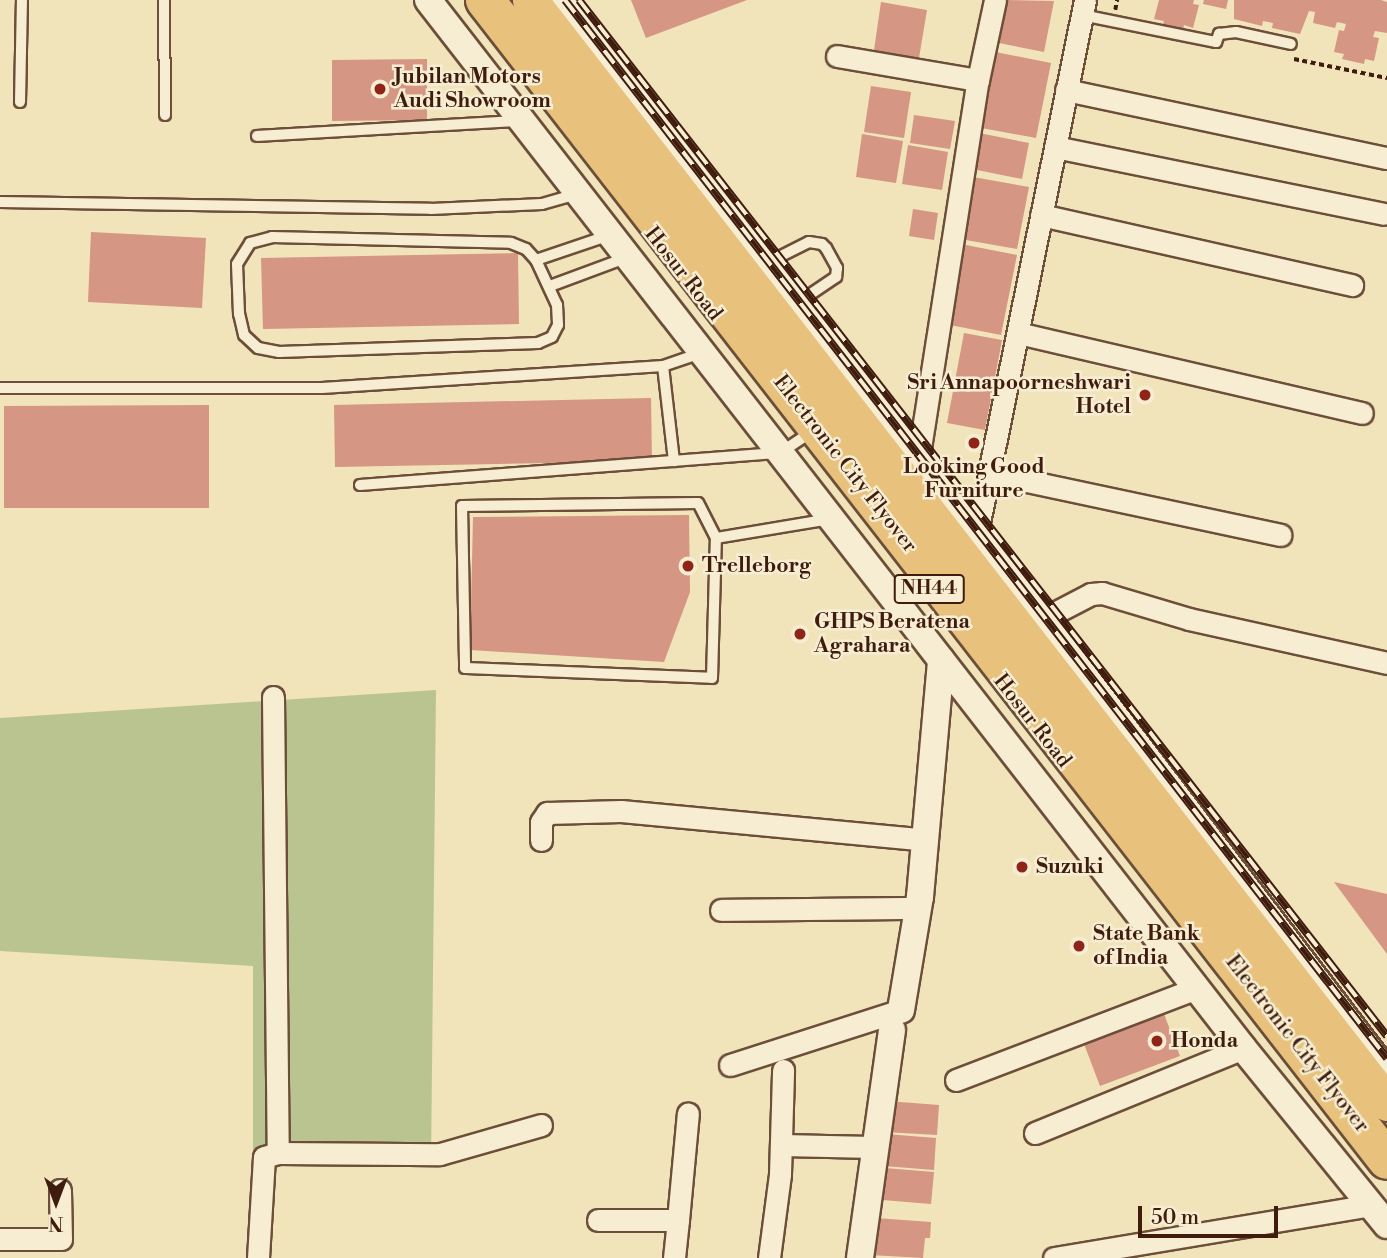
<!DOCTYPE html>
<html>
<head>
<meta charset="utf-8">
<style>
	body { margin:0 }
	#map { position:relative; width:1387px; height:1258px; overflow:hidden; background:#f1e3ba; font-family:"Libre Bodoni",serif }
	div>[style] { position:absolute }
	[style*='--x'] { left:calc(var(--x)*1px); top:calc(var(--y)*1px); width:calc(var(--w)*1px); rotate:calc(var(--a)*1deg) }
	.green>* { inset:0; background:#b9c490 }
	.building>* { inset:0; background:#d59683 }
	.path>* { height:3.5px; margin-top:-1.75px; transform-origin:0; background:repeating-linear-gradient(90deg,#3f1c0e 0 5px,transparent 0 8.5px) }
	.roads { filter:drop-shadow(2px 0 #6c4e39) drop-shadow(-2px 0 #6c4e39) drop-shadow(0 2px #6c4e39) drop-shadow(0 -2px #6c4e39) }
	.service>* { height:10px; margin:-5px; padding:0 5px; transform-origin:5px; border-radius:5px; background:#f6edd2 }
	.minor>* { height:21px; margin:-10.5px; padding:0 10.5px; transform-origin:10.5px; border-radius:10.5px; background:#f6edd2 }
	.tertiary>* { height:26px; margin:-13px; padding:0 13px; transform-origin:13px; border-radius:13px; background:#f6edd2 }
	.trunk>* { height:35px; margin:-17.5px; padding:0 17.5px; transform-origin:17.5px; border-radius:17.5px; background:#e8c27d }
	.motorway>* { height:38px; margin:-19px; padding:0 19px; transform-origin:19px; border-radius:19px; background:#e8c27d }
	.rail>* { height:8px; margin-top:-4px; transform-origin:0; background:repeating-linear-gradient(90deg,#f6edd2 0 16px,#3f1c0e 0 32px); box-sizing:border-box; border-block:2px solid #3f1c0e }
	.dots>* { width:19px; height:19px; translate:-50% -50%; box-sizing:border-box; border:4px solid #f6edd2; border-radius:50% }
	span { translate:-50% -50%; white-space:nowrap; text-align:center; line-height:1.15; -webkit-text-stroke:5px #f6edd2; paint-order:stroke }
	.shield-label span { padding:2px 5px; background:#f6edd2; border:2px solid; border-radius:5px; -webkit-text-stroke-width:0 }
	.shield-label { font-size:19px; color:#3f1c0e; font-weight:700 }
	.poi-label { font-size:21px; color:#3f1c0e; font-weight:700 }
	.left { translate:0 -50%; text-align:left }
	.right { translate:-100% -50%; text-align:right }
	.street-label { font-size:21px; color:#3f1c0e }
	.north { position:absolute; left:21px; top:1167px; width:70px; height:70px; -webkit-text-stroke:5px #f6edd2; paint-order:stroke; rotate:180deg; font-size:19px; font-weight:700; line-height:28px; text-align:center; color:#3f1c0e }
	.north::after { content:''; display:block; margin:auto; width:24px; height:32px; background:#3f1c0e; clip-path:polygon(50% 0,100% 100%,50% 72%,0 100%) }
	.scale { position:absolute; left:1138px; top:1206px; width:140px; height:32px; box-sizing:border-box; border:4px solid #3f1c0e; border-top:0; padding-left:9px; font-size:21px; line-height:24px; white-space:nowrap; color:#3f1c0e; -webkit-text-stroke:5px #f6edd2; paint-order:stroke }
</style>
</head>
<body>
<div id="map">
	<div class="green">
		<i style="clip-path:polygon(436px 690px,431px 1162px,253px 1160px,253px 966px,0 951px,0 718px)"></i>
	</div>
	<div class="building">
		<i style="clip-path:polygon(631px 0,747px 0,646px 38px)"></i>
		<i style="clip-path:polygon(1007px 0,1054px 1px,1044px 52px,999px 43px)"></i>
		<i style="clip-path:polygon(1159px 0,1194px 0,1193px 4px,1199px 5px,1193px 28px,1184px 25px,1183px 31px,1162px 27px,1164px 21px,1154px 19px)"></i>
		<i style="clip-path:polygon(1204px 0,1228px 0,1226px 9px,1203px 4px)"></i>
		<i style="clip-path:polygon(1234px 0,1381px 0,1387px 2px,1387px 33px,1375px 31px,1373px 37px,1379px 38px,1374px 61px,1365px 59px,1364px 64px,1342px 59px,1344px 54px,1334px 52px,1339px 30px,1344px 31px,1346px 24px,1337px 22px,1335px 28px,1313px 23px,1315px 12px,1309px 11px,1300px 34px,1272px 28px,1273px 23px,1263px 21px,1262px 26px,1234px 19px)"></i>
		<i style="clip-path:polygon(881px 2px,927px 10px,918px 64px,873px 57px)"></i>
		<i style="clip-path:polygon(990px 51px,1051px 63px,1036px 138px,976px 127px)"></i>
		<i style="clip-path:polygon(427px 59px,427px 120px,332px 121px,332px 60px)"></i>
		<i style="clip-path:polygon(871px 86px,911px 92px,904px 138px,864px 132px)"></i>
		<i style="clip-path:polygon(914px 115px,955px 121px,950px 149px,910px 143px)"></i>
		<i style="clip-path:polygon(979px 133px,1029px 143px,1022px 179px,972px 169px)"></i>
		<i style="clip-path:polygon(862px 134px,903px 141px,896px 183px,856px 177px)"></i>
		<i style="clip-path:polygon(908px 145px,948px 152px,942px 190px,902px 184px)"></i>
		<i style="clip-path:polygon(973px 177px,1029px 187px,1017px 249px,960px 239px)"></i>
		<i style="clip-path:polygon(913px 209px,938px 213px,934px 240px,909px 236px)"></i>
		<i style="clip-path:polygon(91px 232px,206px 238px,202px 308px,88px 302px)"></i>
		<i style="clip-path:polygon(961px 244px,1017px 255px,1001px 335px,945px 324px)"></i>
		<i style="clip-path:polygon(518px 253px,519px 324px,263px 329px,261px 258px)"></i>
		<i style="clip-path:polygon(964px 333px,1002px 340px,985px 430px,947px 423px)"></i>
		<i style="clip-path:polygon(651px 398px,652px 461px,335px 467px,334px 405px)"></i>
		<i style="clip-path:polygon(209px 405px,209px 508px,4px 508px,4px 406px)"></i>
		<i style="clip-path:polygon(689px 515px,690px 592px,664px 662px,470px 650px,473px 517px)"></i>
		<i style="clip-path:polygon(1334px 882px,1387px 894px,1387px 954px)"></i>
		<i style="clip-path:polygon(1161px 1006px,1180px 1056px,1100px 1086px,1081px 1036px)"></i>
		<i style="clip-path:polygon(887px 1101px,939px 1105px,937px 1135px,885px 1132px)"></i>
		<i style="clip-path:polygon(886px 1134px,936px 1138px,934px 1170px,884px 1166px)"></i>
		<i style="clip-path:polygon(885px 1168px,934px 1172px,931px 1204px,883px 1200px)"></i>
		<i style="clip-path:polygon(876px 1218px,931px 1222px,930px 1238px,925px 1238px,923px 1258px,870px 1255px)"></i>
	</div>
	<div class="path">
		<i style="--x:1115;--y:10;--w:10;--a:-79"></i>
		<i style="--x:1294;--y:59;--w:95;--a:11.5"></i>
	</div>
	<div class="roads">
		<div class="service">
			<i style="--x:164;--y:0;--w:115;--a:89.5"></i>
			<i style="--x:1082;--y:15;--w:137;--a:11.4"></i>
			<i style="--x:1216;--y:42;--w:9;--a:-69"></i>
			<i style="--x:1219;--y:34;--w:17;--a:-7"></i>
			<i style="--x:1236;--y:32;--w:56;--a:12.3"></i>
			<i style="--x:20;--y:102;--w:102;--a:-88.9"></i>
			<i style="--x:257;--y:136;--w:263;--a:-3.3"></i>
			<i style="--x:0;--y:202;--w:431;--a:0.9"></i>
			<i style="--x:431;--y:209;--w:111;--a:-2.6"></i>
			<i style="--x:542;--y:204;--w:35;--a:-16"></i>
			<i style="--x:272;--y:237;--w:239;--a:1.4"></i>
			<i style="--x:511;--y:243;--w:16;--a:22"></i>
			<i style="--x:526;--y:249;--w:15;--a:48"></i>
			<i style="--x:536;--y:260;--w:50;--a:65"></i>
			<i style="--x:557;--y:305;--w:20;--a:87"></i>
			<i style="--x:558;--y:325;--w:13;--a:117"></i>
			<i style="--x:552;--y:337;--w:15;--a:157"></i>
			<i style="--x:538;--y:343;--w:259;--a:178"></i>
			<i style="--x:279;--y:352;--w:21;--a:-169"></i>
			<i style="--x:258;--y:348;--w:19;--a:-137"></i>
			<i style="--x:244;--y:335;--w:22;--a:-103"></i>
			<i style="--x:239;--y:314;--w:50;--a:-92.3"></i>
			<i style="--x:237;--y:264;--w:25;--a:-58"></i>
			<i style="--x:250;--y:243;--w:23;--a:-15"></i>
			<i style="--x:536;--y:260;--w:78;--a:-18.7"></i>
			<i style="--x:765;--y:264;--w:49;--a:-26.6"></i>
			<i style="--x:809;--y:242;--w:13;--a:9"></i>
			<i style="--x:822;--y:244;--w:6;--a:45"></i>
			<i style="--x:826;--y:248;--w:23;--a:61"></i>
			<i style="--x:837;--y:268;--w:9;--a:96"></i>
			<i style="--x:836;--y:277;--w:48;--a:146"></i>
			<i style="--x:550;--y:286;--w:83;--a:-20.4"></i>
			<i style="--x:663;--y:366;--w:39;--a:-19"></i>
			<i style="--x:0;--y:388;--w:322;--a:0"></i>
			<i style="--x:322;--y:388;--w:342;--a:-3.7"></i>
			<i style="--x:663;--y:366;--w:96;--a:83.4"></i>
			<i style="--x:360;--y:485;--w:421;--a:-4.4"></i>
			<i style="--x:780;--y:453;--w:34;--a:-34"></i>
			<i style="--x:716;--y:538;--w:39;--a:-117"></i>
			<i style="--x:698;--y:503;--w:236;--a:179.3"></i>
			<i style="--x:462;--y:506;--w:162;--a:88.9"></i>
			<i style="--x:465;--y:668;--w:247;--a:2.3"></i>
			<i style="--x:712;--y:678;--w:140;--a:-88.4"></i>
			<i style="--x:716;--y:538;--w:115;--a:-9.5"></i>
		</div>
		<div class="minor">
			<i style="--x:837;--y:56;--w:143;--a:9.7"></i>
			<i style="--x:1066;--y:90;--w:327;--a:12"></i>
			<i style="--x:1055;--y:147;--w:335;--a:11.5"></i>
			<i style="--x:1041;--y:215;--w:319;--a:12.7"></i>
			<i style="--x:1018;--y:333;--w:353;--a:13.1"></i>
			<i style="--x:918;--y:461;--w:386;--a:-81.1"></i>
			<i style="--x:978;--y:80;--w:82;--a:-78"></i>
			<i style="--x:989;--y:473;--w:298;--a:12"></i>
			<i style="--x:974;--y:547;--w:558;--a:-78.53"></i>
			<i style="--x:1041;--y:620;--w:56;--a:-27.5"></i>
			<i style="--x:1091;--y:594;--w:11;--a:-5"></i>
			<i style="--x:1102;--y:593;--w:91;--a:16.6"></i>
			<i style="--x:1189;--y:619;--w:203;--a:12.5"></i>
			<i style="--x:273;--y:697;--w:456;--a:89.4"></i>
			<i style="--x:541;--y:840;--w:18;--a:-90"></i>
			<i style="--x:541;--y:822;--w:11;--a:-56"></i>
			<i style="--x:547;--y:813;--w:74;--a:-1.5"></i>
			<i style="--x:621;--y:811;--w:306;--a:5.4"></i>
			<i style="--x:721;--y:910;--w:197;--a:-0.6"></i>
			<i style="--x:730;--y:1065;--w:180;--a:-17.8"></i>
			<i style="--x:956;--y:1080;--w:258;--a:-20.9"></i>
			<i style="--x:1035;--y:1133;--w:225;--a:-22.2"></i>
			<i style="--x:781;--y:1145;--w:93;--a:1.2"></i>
			<i style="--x:598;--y:1220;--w:80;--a:0"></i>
			<i style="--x:678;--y:1220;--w:107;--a:-84.7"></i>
			<i style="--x:0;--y:1239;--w:61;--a:0"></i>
			<i style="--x:61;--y:1239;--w:49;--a:-91.2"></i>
			<i style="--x:258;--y:1258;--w:101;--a:-86.6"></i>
			<i style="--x:264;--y:1157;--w:15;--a:-16"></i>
			<i style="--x:278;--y:1153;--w:162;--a:0.4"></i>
			<i style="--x:440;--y:1154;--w:105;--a:-16"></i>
			<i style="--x:674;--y:1258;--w:38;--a:-84"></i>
			<i style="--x:769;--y:1258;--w:85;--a:-82.5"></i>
			<i style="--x:780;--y:1174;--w:104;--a:-88.3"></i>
			<i style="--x:1054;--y:1258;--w:321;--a:-9.5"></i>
		</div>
		<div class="tertiary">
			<i style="--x:428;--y:0;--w:1328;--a:52.13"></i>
			<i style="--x:1243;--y:1048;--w:228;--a:50.9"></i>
			<i style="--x:559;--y:0;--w:812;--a:52.1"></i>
			<i style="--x:1058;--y:641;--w:543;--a:52.71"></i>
			<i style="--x:901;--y:1010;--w:115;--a:-80.5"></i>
			<i style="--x:920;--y:897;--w:238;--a:-84.9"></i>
			<i style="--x:860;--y:1258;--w:230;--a:-82"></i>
		</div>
		<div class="trunk">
			<i style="--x:530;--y:0;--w:1397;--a:52.15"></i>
		</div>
		<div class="motorway">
			<i style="--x:485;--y:0;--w:1469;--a:52.13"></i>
		</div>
	</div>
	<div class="rail">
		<i style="--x:565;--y:0;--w:1340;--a:52.16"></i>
		<i style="--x:579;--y:0;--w:1314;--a:52.05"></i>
	</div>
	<div class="dots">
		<i style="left:380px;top:89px;background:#8f2418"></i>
		<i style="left:1145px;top:395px;background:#8f2418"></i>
		<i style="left:974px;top:443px;background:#8f2418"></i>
		<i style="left:688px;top:566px;background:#8f2418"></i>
		<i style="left:800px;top:634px;background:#8f2418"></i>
		<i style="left:1022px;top:867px;background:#8f2418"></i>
		<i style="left:1079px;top:946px;background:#8f2418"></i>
		<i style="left:1157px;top:1041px;background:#8f2418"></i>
	</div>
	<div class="shield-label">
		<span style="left:929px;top:589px">NH44</span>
	</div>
	<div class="poi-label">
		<span class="left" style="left:394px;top:89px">Jubilan Motors<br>Audi Showroom</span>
		<span class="right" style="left:1131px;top:395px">Sri Annapoorneshwari<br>Hotel</span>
		<span style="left:974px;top:479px">Looking Good<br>Furniture</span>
		<span class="left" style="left:702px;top:566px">Trelleborg</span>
		<span class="left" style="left:814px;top:634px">GHPS Beratena<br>Agrahara</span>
		<span class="left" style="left:1036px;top:867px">Suzuki</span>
		<span class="left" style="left:1093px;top:946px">State Bank<br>of India</span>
		<span class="left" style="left:1171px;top:1041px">Honda</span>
	</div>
	<div class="street-label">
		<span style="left:683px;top:274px;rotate:52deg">Hosur Road</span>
		<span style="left:845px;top:464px;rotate:52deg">Electronic City Flyover</span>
		<span style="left:1032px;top:721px;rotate:52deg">Hosur Road</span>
		<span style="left:1297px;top:1044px;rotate:52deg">Electronic City Flyover</span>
	</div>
	<div class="north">N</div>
	<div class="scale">50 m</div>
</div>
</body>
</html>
